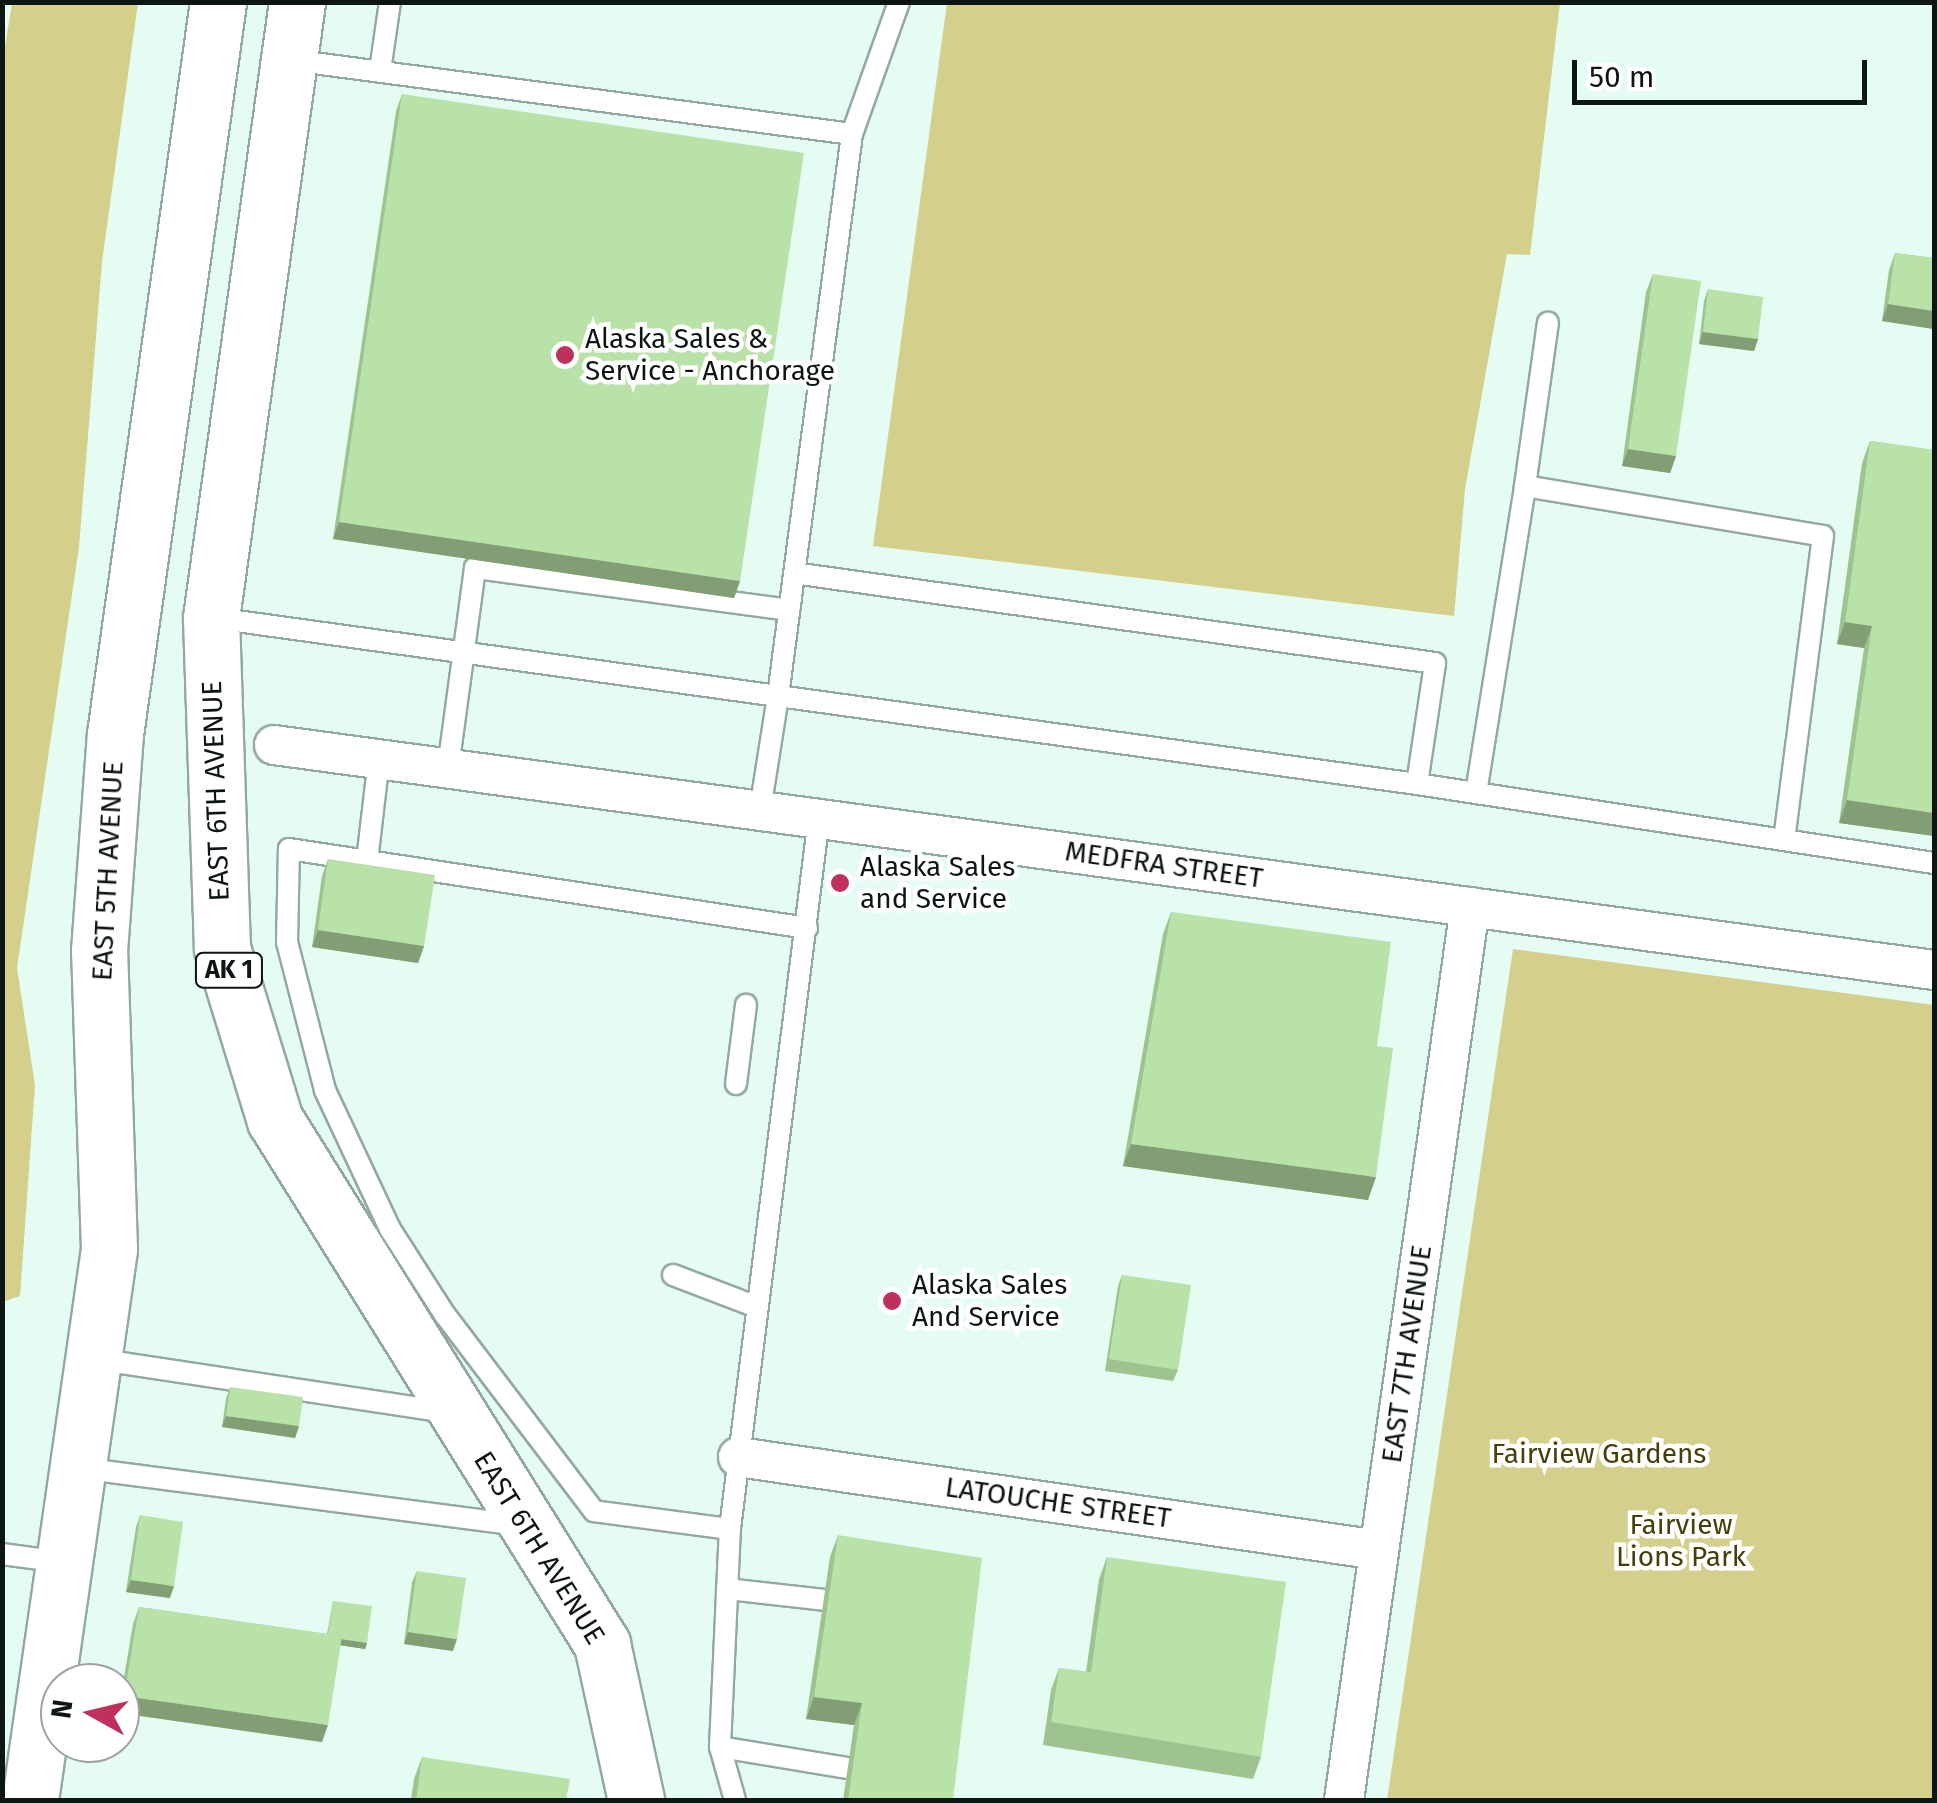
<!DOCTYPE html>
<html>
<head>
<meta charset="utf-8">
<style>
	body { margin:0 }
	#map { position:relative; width:1937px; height:1803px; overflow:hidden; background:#e4fcf2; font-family:"Fira Sans",sans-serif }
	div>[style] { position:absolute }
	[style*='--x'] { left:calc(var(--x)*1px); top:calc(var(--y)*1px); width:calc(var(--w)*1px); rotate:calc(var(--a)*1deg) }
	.green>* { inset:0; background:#d4cf8a }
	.roads { filter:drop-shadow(2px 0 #93a9a0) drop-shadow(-2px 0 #93a9a0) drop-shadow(0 2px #93a9a0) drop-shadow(0 -2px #93a9a0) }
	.lane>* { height:20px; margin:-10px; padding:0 10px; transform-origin:10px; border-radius:10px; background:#fff }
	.street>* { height:38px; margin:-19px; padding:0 19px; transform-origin:19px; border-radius:19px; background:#fff }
	.highway>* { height:55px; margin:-27.5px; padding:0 27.5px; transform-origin:27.5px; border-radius:27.5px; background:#fff }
	.wall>* { inset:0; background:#9ec290 }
	.shaded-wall>* { inset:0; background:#819e75 }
	.building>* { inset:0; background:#b8e2a7 }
	.dots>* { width:28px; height:28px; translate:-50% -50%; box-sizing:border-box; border:5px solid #fff; border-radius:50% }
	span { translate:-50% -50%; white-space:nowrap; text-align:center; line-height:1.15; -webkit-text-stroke:9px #fff; paint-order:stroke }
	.shield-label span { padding:2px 8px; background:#fff; border:2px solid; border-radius:8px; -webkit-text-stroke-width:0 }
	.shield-label { font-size:25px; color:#0e1613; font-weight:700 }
	.poi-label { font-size:28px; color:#0e1613 }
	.left { translate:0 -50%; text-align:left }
	.street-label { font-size:28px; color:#0e1613 }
	.park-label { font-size:28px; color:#454008 }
	.frame { position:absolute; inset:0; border:5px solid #0e1613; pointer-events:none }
	.north { position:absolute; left:40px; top:1663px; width:100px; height:100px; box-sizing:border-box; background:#fff; border:2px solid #9fa2a1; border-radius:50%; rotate:278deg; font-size:28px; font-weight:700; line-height:40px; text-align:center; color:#0e1613 }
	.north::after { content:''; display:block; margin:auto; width:35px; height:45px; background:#bf305c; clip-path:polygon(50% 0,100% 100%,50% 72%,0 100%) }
	.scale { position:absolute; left:1572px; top:60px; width:295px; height:45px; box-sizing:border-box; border:5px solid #0e1613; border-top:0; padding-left:12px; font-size:30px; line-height:35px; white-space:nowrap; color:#0e1613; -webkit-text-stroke:8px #fff; paint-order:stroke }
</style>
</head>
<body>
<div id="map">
	<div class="green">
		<i style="clip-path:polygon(12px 3px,138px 3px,102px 262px,79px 547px,17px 968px,35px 1085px,20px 1296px,3px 1302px,2px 65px)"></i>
		<i style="clip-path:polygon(947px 3px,1560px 3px,1530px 255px,1507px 254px,1465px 489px,1454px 616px,873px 546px)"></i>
		<i style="clip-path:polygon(1513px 949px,1934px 1005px,1934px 1800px,1387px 1800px)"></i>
	</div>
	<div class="roads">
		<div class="lane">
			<i style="--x:380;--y:71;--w:70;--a:-81.8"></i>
			<i style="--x:852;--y:134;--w:140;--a:-70.4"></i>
			<i style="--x:1525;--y:486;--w:165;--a:-82"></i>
			<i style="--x:215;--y:618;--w:568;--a:7.89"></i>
			<i style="--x:778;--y:696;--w:567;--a:-82.5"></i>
			<i style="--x:852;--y:134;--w:566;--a:-172.49"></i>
			<i style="--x:448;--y:768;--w:202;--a:-82.3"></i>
			<i style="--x:475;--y:568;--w:317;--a:7.6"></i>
			<i style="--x:1417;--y:784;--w:523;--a:8.69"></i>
			<i style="--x:1476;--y:793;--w:311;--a:-80.9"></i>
			<i style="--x:1525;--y:486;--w:302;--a:9.5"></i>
			<i style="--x:1823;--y:536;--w:306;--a:97.3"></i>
			<i style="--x:760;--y:810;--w:115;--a:-81"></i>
			<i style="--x:778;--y:696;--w:645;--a:7.84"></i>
			<i style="--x:1417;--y:784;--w:122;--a:-81.5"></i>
			<i style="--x:1435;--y:663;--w:647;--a:-172.01"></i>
			<i style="--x:367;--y:861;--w:103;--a:-83.3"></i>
			<i style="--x:736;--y:1084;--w:80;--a:-82.8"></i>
			<i style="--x:673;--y:1275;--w:90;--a:20.9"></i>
			<i style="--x:95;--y:1359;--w:356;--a:8.6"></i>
			<i style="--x:80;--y:1468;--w:441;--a:7.4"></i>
			<i style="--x:730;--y:1529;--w:137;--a:-172.5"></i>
			<i style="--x:594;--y:1511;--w:246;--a:-127.2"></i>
			<i style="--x:445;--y:1315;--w:102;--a:-122.6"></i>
			<i style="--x:390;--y:1229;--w:153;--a:-115.1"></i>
			<i style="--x:325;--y:1090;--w:153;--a:-104.4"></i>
			<i style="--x:287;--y:942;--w:93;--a:-88.8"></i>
			<i style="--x:289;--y:849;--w:524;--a:8.67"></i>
			<i style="--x:2;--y:1554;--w:61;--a:7.6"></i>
			<i style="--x:727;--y:1589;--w:126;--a:6.4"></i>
			<i style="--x:720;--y:1747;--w:153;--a:9.4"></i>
			<i style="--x:735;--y:1800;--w:55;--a:-105.8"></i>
			<i style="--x:720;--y:1747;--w:218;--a:-87.4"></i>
			<i style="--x:730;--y:1529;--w:717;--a:-82.87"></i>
		</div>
		<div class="street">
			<i style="--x:274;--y:745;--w:1675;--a:7.72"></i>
			<i style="--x:738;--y:1457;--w:648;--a:8.26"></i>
			<i style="--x:1344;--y:1800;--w:902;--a:-81.97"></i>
		</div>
		<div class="highway">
			<i style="--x:297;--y:2;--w:622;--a:97.95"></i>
			<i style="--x:211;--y:618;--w:330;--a:88.1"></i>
			<i style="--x:222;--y:948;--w:180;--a:72.9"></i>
			<i style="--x:275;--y:1120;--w:618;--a:58.03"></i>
			<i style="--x:602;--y:1644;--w:160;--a:77.7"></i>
			<i style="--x:30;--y:1800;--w:557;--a:-81.84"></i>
			<i style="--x:109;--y:1249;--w:298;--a:-91.9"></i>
			<i style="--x:99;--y:951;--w:218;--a:-85.8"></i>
			<i style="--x:115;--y:734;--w:739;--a:-81.99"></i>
		</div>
	</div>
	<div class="wall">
		<i style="clip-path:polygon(402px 94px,740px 581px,734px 598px,333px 539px,396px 111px)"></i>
		<i style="clip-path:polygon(1895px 253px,1934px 258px,1934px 329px,1882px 321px,1889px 270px)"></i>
		<i style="clip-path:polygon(1653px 274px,1676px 456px,1670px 473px,1622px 466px,1646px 292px)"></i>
		<i style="clip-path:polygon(1708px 289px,1758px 339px,1754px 351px,1699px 344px,1704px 301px)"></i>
		<i style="clip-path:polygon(1870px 441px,1934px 450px,1934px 836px,1839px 823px,1864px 648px,1837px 644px,1862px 463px)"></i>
		<i style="clip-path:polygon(328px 859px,424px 946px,418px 963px,312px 947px,322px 876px)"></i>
		<i style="clip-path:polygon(1171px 912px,1377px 1046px,1368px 1200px,1123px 1166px,1163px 934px)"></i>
		<i style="clip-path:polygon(1122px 1275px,1178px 1370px,1173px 1381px,1105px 1371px,1118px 1286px)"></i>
		<i style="clip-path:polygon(230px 1387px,299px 1426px,295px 1438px,222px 1427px,226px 1399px)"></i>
		<i style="clip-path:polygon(140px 1515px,170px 1598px,126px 1592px,136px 1527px)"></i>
		<i style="clip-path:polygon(838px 1535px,953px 1800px,843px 1800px,854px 1725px,806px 1719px,830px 1557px)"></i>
		<i style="clip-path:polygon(1107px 1557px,1261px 1757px,1253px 1779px,1043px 1745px,1051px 1690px,1059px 1668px,1086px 1672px,1099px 1579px)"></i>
		<i style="clip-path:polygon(417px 1571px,453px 1651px,404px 1644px,412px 1582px)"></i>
		<i style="clip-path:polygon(333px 1601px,367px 1643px,365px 1649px,340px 1645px,322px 1742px,120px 1713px,120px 1701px,133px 1624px,139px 1607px,327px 1634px)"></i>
		<i style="clip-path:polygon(422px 1757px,566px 1800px,411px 1800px,414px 1779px)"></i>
	</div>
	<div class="shaded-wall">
		<i style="clip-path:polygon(1888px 304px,1934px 311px,1934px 329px,1882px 321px)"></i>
		<i style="clip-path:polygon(1703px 332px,1758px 339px,1754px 351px,1699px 344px)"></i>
		<i style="clip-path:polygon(1628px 449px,1676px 456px,1670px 473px,1622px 466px)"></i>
		<i style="clip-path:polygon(339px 522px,740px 581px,734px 598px,333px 539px)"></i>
		<i style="clip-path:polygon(1845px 622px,1872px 626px,1864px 648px,1837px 644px)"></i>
		<i style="clip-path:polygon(1847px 800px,1934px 813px,1934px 836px,1839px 823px)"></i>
		<i style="clip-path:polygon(318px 930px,424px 946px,418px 963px,312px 947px)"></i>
		<i style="clip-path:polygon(1131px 1144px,1376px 1177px,1368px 1200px,1123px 1166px)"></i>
		<i style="clip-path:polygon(226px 1416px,299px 1426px,295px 1438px,222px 1427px)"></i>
		<i style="clip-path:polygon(131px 1580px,174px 1586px,170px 1598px,126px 1592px)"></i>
		<i style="clip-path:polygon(408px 1632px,457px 1639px,453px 1651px,404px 1644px)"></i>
		<i style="clip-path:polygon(328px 1637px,367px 1643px,365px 1649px,325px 1643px)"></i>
		<i style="clip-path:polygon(124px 1696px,328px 1725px,322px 1742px,120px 1713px,120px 1708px)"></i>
		<i style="clip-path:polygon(814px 1697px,862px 1703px,854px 1725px,806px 1719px)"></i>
	</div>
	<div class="building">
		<i style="clip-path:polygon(402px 94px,804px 153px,740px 581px,339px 522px)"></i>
		<i style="clip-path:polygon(1895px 253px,1934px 258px,1934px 311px,1888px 304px)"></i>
		<i style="clip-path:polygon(1653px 274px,1701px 281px,1676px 456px,1628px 449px)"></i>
		<i style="clip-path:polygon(1708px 289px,1763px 297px,1758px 339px,1703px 332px)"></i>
		<i style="clip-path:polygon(1870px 441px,1934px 450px,1934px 813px,1847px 800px,1872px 626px,1845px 622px)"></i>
		<i style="clip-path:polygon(328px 859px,435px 875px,424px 946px,318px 930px)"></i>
		<i style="clip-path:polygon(1171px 912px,1391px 942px,1377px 1046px,1393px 1048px,1376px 1177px,1131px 1144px)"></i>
		<i style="clip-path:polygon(1122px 1275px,1191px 1285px,1178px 1370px,1109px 1359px)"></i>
		<i style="clip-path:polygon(230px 1387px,303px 1397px,299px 1426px,226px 1416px)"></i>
		<i style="clip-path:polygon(140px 1515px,183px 1522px,174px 1586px,131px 1580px)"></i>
		<i style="clip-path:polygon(838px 1535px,982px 1558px,953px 1800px,848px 1800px,862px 1703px,814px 1697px)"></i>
		<i style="clip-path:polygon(1107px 1557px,1286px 1582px,1261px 1757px,1051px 1722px,1059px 1668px,1091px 1672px)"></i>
		<i style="clip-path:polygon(417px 1571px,466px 1578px,457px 1639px,408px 1632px)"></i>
		<i style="clip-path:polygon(333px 1601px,372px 1606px,367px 1643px,341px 1639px,342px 1636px,328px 1634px)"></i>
		<i style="clip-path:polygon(139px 1607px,342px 1636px,328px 1725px,124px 1696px)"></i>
		<i style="clip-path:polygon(422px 1757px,570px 1779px,566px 1800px,416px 1800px)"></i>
	</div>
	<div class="dots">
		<i style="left:565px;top:355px;background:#bf305c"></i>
		<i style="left:840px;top:883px;background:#bf305c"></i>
		<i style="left:892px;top:1301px;background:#bf305c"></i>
	</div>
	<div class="shield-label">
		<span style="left:229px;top:970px">AK 1</span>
	</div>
	<div class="poi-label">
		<span class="left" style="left:585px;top:355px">Alaska Sales &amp;<br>Service - Anchorage</span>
		<span class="left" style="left:860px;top:883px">Alaska Sales<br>and Service</span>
		<span class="left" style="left:912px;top:1301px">Alaska Sales<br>And Service</span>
	</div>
	<div class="street-label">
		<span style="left:216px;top:791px;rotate:-92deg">EAST 6TH AVENUE</span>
		<span style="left:1164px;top:865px;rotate:8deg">MEDFRA STREET</span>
		<span style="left:108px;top:871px;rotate:-87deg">EAST 5TH AVENUE</span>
		<span style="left:1407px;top:1354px;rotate:-82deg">EAST 7TH AVENUE</span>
		<span style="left:1058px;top:1503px;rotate:8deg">LATOUCHE STREET</span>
		<span style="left:539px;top:1548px;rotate:58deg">EAST 6TH AVENUE</span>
	</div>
	<div class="park-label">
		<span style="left:1599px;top:1454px">Fairview Gardens</span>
		<span style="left:1681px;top:1541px">Fairview<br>Lions Park</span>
	</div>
	<div class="frame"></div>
	<div class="north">N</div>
	<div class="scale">50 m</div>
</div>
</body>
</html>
